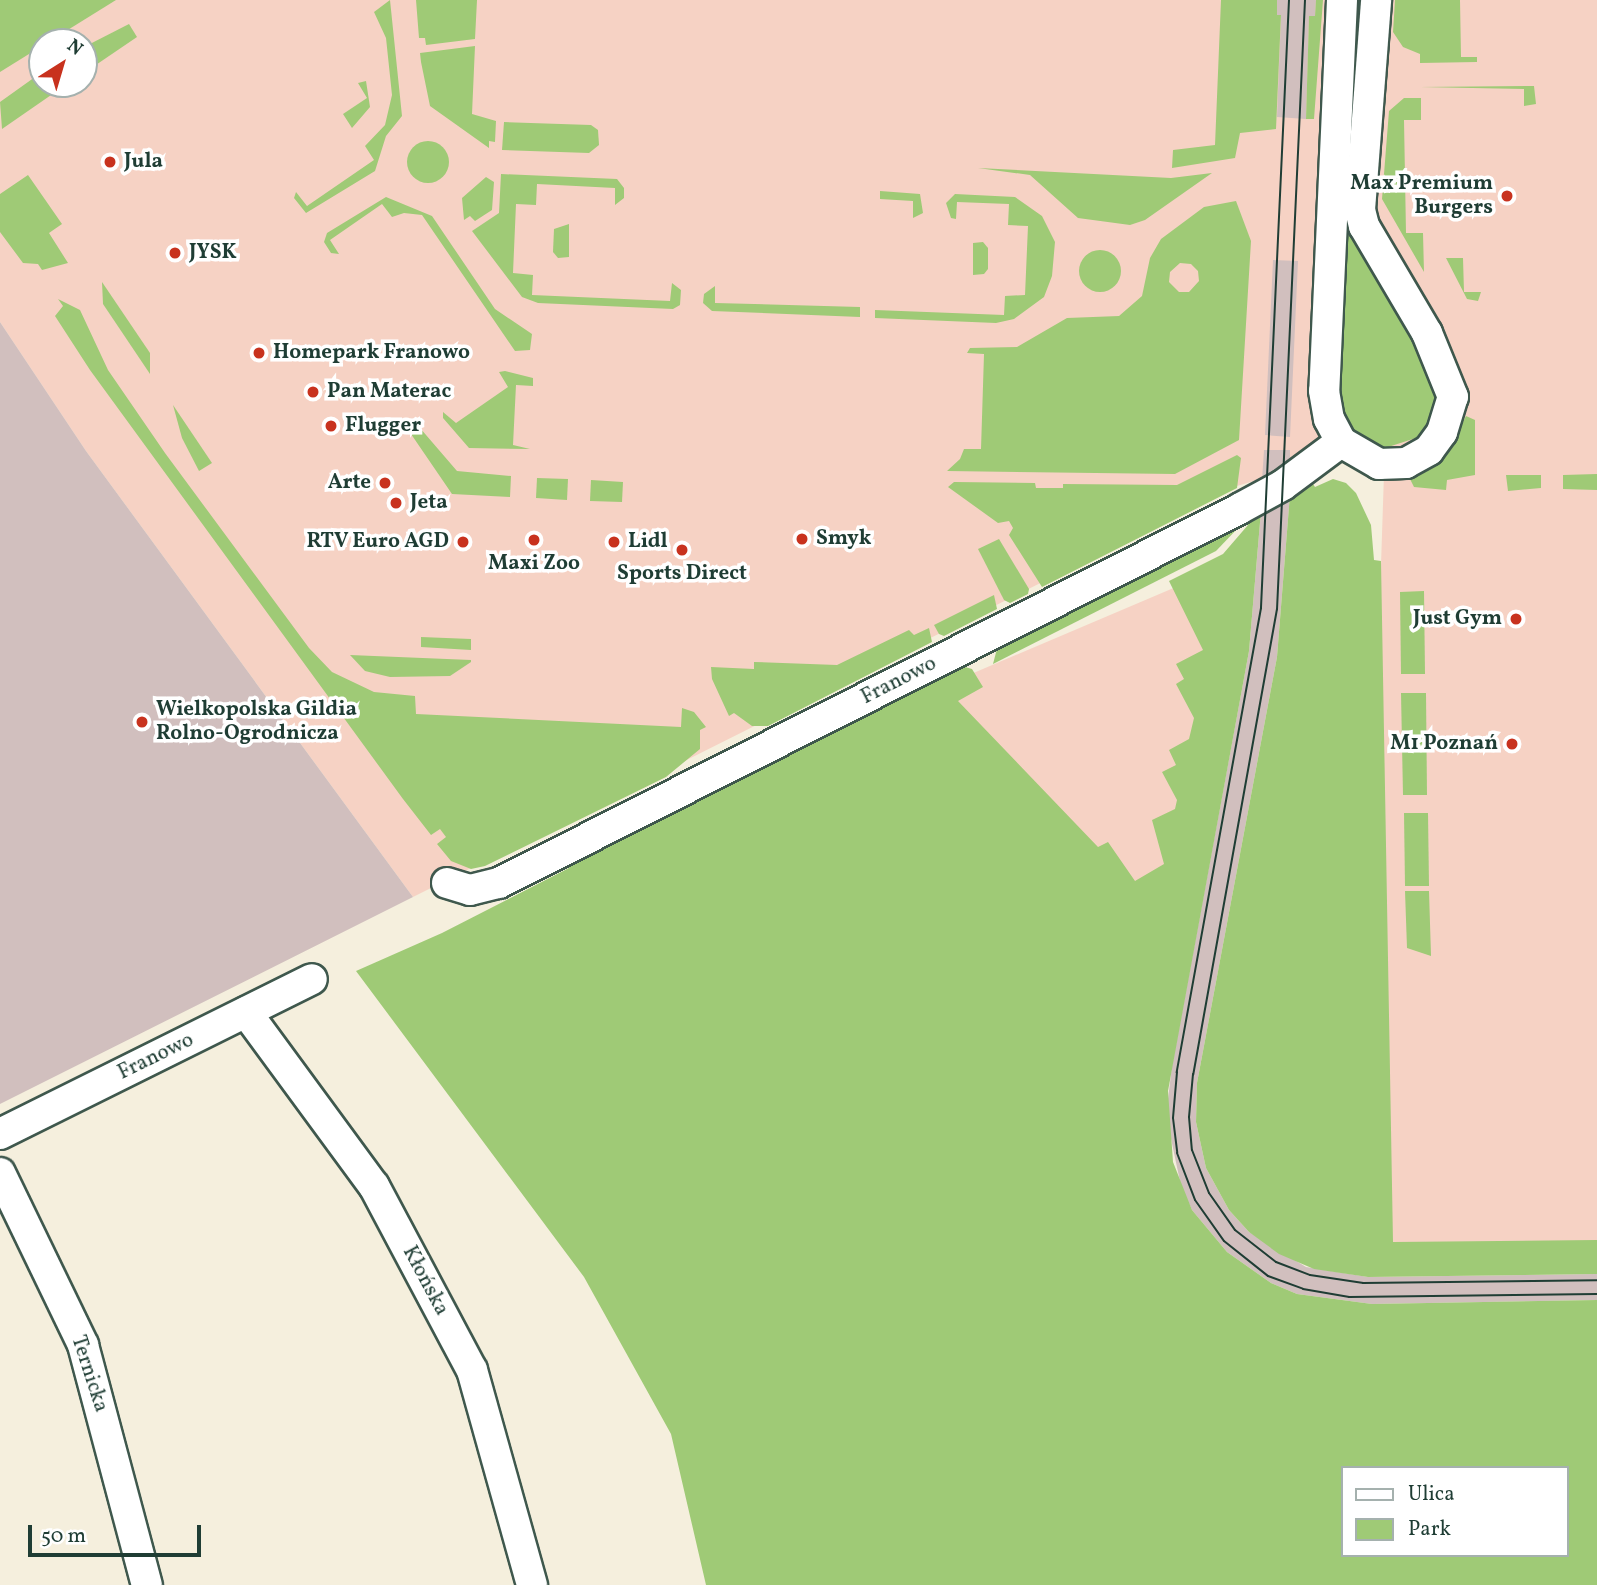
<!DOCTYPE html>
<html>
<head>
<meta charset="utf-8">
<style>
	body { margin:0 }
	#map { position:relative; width:1597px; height:1585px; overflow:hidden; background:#f5efdd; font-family:Vollkorn,serif }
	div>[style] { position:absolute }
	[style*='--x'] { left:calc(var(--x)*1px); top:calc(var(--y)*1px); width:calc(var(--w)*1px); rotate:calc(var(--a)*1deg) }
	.built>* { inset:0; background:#f6d2c4 }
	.industrial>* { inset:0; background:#d1bfbe }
	.green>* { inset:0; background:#9fca76 }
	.round { border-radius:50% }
	.roads { filter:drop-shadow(2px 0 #3f584d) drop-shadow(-2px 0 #3f584d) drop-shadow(0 2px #3f584d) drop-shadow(0 -2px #3f584d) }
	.minor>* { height:30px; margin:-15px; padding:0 15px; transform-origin:15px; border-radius:15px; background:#fff }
	.tram>* { height:2px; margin:-1px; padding:0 1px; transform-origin:1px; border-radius:1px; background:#1f3d34 }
	.dots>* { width:19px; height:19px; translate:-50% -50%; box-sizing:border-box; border:4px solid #fff; border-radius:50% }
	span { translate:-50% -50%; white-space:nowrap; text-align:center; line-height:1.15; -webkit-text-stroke:7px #fff; paint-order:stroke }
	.poi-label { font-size:21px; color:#1f3d34; font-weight:700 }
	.left { translate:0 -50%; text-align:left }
	.right { translate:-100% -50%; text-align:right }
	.street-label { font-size:21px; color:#1f3d34 }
	.legend { position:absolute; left:1341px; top:1466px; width:228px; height:91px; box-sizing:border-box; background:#fff; border:2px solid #a5b1ae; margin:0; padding:9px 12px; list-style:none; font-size:21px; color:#1f3d34 }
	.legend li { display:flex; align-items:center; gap:14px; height:35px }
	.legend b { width:35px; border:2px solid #a5b1ae }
	.north { position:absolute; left:28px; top:28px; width:70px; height:70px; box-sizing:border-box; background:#fff; border:2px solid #a5b1ae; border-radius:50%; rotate:37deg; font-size:19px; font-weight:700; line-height:28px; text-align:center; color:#1f3d34 }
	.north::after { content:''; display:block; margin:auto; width:24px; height:32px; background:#c8321e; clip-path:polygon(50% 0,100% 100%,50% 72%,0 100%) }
	.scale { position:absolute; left:28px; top:1525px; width:173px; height:32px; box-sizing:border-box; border:4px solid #1f3d34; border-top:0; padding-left:9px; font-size:21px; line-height:24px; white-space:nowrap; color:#1f3d34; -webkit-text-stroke:5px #fff; paint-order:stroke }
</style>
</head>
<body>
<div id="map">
	<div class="built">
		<i style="clip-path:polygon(evenodd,0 0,1597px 0,1597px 1263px,1358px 1266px,1385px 443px,1230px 488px,413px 897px,86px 451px,0 322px,0 0,42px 42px,84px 42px,84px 84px,42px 84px,42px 42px)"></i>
		<i style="clip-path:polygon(1230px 564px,1162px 918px,943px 686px)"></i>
	</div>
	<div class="industrial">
		<i style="clip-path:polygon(1277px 0,1316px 0,1315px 17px,1309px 17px,1306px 119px,1277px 117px,1281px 16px,1277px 15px)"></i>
		<i style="clip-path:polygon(1273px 260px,1298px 261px,1290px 437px,1265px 435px)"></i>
		<i style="clip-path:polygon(0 322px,86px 451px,413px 897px,0 1104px)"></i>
		<i style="clip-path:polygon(1264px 450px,1290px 450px,1290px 465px,1262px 481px)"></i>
		<i style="clip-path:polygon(1290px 494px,1277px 657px,1197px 1083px,1196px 1122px,1206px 1168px,1229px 1210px,1249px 1232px,1306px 1267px,1368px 1277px,1597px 1274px,1597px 1300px,1372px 1304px,1297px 1294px,1271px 1283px,1227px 1252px,1192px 1210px,1181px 1186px,1166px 1115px,1172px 1066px,1249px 651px,1261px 511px)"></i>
	</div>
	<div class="green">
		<i style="clip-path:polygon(0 0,116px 0,0 72px)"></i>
		<i style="clip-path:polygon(390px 0,402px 116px,386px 136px,375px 171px,306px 213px,294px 198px,296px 192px,307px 206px,374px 160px,365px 146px,385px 125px,392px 95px,386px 38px,374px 12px)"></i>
		<i style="clip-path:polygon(416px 0,477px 0,475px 39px,426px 45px,425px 38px,419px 38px)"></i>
		<i style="clip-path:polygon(1221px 0,1277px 0,1277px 15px,1281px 15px,1276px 129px,1240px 133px,1235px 158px,1172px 168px,1173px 150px,1215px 145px)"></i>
		<i style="clip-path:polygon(1316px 0,1323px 0,1314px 119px,1306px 119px,1309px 16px,1315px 16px)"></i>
		<i style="clip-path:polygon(1395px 0,1460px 0,1461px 57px,1477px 57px,1477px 62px,1420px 63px,1420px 54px,1403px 47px,1393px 32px)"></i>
		<i style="clip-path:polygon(129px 24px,137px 37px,84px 73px,84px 47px)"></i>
		<i style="clip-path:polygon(475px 46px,472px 114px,496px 121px,495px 142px,489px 141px,489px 148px,430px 106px,421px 62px,420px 53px)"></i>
		<i style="clip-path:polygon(42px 72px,42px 84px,67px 84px,2px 129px,0 102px)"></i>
		<i style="clip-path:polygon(366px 81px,370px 107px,352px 128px,343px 114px,367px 98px,358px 83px)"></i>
		<i style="clip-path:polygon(1534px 86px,1536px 104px,1524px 106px,1524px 89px,1420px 87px)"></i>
		<i style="clip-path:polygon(1404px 98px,1421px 98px,1421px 120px,1404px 120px,1406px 233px,1423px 233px,1424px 272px,1382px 199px,1389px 111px)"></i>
		<i style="clip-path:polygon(504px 122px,591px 125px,598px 130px,599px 145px,589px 153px,502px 150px)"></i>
		<i style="clip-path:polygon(1347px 135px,1353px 136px,1350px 207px,1440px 390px,1431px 424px,1419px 437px,1385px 448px,1352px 433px,1341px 416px,1336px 397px)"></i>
		<i class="round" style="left:407px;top:141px;width:42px;height:42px"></i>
		<i style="clip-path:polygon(978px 168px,1171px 178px,1212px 173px,1145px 220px,1130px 225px,1078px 218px,1030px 175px)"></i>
		<i style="clip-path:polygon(501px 174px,617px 179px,624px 188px,624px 198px,615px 205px,615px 188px,537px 184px,536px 205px,516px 204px,513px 273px,533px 275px,532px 295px,670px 301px,672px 283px,681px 290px,680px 305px,673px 309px,538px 303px,522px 297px,472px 231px,499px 213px)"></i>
		<i style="clip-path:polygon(28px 175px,62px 224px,49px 233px,68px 263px,42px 270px,38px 264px,23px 263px,0 232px,0 194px)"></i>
		<i style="clip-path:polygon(486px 177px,494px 182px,492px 210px,475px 221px,470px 216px,464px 220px,462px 198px)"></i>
		<i style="clip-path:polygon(880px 191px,920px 194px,923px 213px,913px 218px,913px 201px,880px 199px)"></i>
		<i style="clip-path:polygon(955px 194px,1015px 197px,1042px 216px,1055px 242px,1052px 276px,1044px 297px,1014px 319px,996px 323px,875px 318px,875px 310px,1004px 315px,1005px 296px,1025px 295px,1028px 226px,1008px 225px,1009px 204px,957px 202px,956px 219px,951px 218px,946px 203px)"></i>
		<i style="clip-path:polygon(386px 197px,432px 216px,495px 309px,532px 334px,530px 350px,515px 351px,422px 215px,404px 213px,392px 217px,382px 204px,330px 240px,339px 254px,331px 253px,324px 242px,327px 233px)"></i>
		<i style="clip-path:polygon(evenodd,1236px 201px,1251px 241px,1239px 440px,1175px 474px,947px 471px,960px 459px,964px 449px,981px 449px,984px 354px,967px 353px,970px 348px,1017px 347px,1067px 318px,1119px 316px,1142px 296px,1150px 258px,1161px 239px,1204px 207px,1236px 201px,1180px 263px,1191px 264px,1198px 271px,1199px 281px,1189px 292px,1179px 292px,1169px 282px,1170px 272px,1180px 263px)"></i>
		<i style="clip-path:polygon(569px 224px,569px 257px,558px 258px,553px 252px,554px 229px)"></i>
		<i style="clip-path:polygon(983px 242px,988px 248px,988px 269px,984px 274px,973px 275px,973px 243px)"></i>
		<i class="round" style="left:1079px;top:250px;width:42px;height:42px"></i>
		<i style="clip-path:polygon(1446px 258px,1463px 258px,1464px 292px,1481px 292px,1478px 301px,1467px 299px)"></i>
		<i style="clip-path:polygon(102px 282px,150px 353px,150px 374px,103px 304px)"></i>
		<i style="clip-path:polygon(715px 286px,715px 303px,860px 307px,860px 317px,712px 311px,703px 303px,704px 294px)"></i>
		<i style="clip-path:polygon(58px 299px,80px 310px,108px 370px,165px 453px,309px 648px,332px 672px,374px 692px,415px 696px,416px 714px,681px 727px,682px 708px,694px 712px,706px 727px,700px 730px,700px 749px,666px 777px,485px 866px,471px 869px,451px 861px,437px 844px,446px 837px,440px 829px,431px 835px,403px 799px,90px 370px,55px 316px,63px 306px)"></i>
		<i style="clip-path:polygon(505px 371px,533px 378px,533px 386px,516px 385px,513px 445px,530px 449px,469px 448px,443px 418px,443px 412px,456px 423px,508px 387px,499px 372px)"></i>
		<i style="clip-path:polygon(173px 405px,212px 463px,199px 471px,182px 438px)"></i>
		<i style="clip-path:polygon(1466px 416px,1475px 420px,1475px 475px,1447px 480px,1446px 490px,1414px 487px,1410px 479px,1413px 474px,1450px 447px)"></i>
		<i style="clip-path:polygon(420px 428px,457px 471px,511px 476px,510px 497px,452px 494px,411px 434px)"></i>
		<i style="clip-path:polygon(1237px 455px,1241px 458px,1237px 488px,1042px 587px,1009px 535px,1013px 528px,1009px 521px,998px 523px,948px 487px,954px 482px,1035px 483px,1036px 488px,1063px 488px,1063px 484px,1177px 485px)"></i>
		<i style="clip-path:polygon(1597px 474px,1597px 490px,1563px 489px,1563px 475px)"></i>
		<i style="clip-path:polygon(1506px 475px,1541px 475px,1541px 488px,1508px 491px)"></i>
		<i style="clip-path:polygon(537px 478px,568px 479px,567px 500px,536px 498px)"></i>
		<i style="clip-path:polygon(1333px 479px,1346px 483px,1356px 493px,1371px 525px,1374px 560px,1381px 561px,1393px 1242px,1597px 1240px,1597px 1274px,1368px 1277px,1314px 1269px,1279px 1254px,1249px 1232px,1229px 1210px,1206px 1168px,1196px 1122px,1197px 1083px,1277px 657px,1290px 494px,1311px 481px,1315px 487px)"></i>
		<i style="clip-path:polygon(591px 480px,623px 482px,622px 502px,590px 501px)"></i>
		<i style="clip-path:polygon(evenodd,1261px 511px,1249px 651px,1168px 1091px,1173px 1162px,1192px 1210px,1227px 1252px,1271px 1283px,1297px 1294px,1372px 1304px,1597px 1300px,1597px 1585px,706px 1585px,671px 1434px,584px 1277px,356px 971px,442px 933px,569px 868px,567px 862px,958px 665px,972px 669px,983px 687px,958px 701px,1098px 847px,1108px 842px,1135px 881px,1164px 864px,1152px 820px,1175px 809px,1177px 800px,1162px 772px,1176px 765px,1169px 750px,1189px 739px,1194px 718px,1176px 684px,1184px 679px,1176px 664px,1203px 650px,1169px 581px,1223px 554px,1248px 525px,1249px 518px,1261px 511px,1343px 1468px,1567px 1468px,1567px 1555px,1343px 1555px,1343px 1468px)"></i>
		<i style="clip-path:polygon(1236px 524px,1238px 528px,1216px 551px,993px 664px,998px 645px)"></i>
		<i style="clip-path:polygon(999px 539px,1029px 589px,1028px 594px,1010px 603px,1004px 600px,978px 549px)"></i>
		<i style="clip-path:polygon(1424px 591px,1425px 674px,1401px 674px,1400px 592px)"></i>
		<i style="clip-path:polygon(994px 595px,997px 609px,944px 636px,939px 634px,934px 625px)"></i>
		<i style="clip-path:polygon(929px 628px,932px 642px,768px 726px,752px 726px,734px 713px,729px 716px,712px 679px,711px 667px,754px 669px,754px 662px,837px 665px,909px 630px,914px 635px)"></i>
		<i style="clip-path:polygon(421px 637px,471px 639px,471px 650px,421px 647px)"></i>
		<i style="clip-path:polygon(350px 655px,471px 660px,471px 662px,450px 676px,390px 677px,365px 671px)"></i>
		<i style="clip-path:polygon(1401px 693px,1426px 693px,1427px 795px,1403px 795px)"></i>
		<i style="clip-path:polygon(1404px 813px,1428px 813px,1429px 886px,1405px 886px)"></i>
		<i style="clip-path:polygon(1405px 891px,1429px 891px,1431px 956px,1407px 948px)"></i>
	</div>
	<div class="roads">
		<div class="minor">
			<i style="--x:1342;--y:0;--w:391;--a:92.6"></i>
			<i style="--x:1324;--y:391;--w:28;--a:80"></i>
			<i style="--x:1329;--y:419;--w:26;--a:62"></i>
			<i style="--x:1341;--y:442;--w:44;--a:30.1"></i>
			<i style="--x:1379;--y:464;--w:27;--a:-2"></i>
			<i style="--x:1406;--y:463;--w:26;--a:-29"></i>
			<i style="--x:1429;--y:450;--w:22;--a:-54"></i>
			<i style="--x:1442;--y:432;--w:37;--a:-73"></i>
			<i style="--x:1453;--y:397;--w:69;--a:-112.1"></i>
			<i style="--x:1427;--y:333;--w:124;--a:-120.5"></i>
			<i style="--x:1364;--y:226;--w:16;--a:-104"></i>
			<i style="--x:1360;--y:210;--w:211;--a:-85.6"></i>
			<i style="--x:447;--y:883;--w:24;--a:17"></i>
			<i style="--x:470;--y:890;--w:30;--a:-14"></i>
			<i style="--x:499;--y:883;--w:829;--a:-26.81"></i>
			<i style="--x:1239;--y:509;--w:50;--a:-28.6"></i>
			<i style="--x:1283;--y:485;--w:72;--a:-36.6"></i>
			<i style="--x:246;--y:1012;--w:216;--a:53.7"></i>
			<i style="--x:374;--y:1186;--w:208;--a:62"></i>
			<i style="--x:472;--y:1370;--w:223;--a:74.4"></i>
			<i style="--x:0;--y:1134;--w:348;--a:-26.4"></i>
			<i style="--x:0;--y:1173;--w:191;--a:64.2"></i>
			<i style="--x:83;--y:1345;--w:248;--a:75.1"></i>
		</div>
	</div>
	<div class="tram">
		<i style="--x:1289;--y:0;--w:609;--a:92.64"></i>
		<i style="--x:1261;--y:608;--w:472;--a:100.3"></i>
		<i style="--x:1177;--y:1072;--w:46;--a:95"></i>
		<i style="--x:1173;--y:1118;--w:35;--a:83"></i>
		<i style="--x:1177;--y:1153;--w:50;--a:69"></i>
		<i style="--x:1195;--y:1200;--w:50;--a:54.7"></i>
		<i style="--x:1224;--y:1241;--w:56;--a:38.5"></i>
		<i style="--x:1268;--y:1276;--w:37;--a:20"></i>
		<i style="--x:1303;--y:1289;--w:47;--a:9.9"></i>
		<i style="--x:1349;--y:1297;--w:248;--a:-0.7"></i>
		<i style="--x:1305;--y:0;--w:610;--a:92.63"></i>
		<i style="--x:1277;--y:609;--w:473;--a:100.2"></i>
		<i style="--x:1193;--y:1074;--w:43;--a:95.3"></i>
		<i style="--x:1189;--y:1117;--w:33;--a:85"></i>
		<i style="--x:1192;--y:1150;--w:46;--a:68.4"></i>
		<i style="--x:1209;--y:1193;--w:45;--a:54.9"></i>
		<i style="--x:1235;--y:1230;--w:52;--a:38"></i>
		<i style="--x:1276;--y:1262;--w:36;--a:21"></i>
		<i style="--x:1310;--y:1275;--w:54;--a:8.6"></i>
		<i style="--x:1363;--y:1283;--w:234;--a:-0.7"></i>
	</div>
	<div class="dots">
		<i style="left:110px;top:162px;background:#c8321e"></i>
		<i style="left:1507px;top:196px;background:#c8321e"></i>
		<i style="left:175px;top:253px;background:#c8321e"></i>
		<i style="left:259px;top:353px;background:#c8321e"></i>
		<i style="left:313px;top:392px;background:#c8321e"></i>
		<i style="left:331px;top:426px;background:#c8321e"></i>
		<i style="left:385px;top:483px;background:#c8321e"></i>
		<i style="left:396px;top:503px;background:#c8321e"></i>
		<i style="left:802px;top:539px;background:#c8321e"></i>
		<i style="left:534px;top:540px;background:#c8321e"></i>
		<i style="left:463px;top:542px;background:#c8321e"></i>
		<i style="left:614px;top:542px;background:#c8321e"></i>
		<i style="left:682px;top:550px;background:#c8321e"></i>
		<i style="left:1516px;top:619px;background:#c8321e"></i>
		<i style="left:142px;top:722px;background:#c8321e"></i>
		<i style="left:1512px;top:744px;background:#c8321e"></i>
	</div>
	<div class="poi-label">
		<span class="left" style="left:124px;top:162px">Jula</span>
		<span class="right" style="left:1493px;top:196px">Max Premium<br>Burgers</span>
		<span class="left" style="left:189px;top:253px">JYSK</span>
		<span class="left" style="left:273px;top:353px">Homepark Franowo</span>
		<span class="left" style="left:327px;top:392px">Pan Materac</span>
		<span class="left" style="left:345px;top:426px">Flugger</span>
		<span class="right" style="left:371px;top:483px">Arte</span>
		<span class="left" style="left:410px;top:503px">Jeta</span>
		<span class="left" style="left:816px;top:539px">Smyk</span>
		<span class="right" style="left:449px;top:542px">RTV Euro AGD</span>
		<span class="left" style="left:628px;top:542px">Lidl</span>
		<span style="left:534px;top:564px">Maxi Zoo</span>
		<span style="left:682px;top:574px">Sports Direct</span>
		<span class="right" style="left:1502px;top:619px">Just Gym</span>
		<span class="left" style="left:156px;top:722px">Wielkopolska Gildia<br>Rolno-Ogrodnicza</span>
		<span class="right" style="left:1498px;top:744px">M1 Poznań</span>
	</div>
	<div class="street-label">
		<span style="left:899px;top:681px;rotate:-27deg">Franowo</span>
		<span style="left:156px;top:1057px;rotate:-26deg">Franowo</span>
		<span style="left:425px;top:1281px;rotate:62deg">Kłońska</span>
		<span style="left:89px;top:1374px;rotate:72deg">Ternicka</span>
	</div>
	<ul class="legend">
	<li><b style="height:9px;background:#fff"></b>Ulica</li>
	<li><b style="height:19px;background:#9fca76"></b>Park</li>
	</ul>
	<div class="north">N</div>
	<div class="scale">50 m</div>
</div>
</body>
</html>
